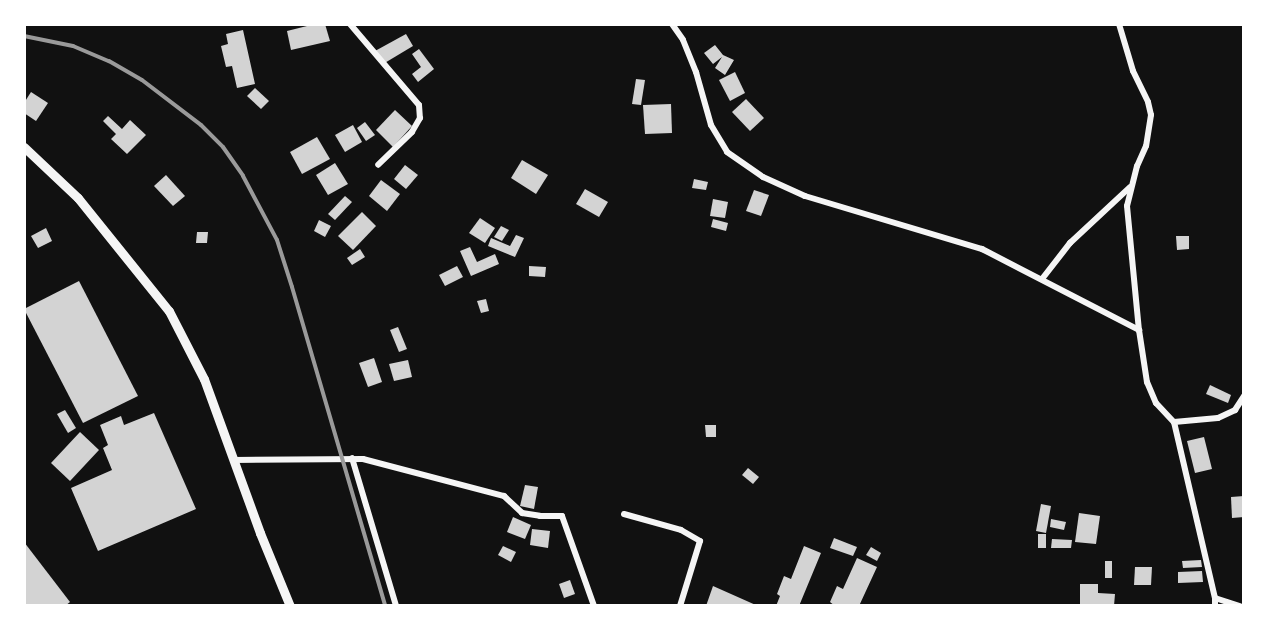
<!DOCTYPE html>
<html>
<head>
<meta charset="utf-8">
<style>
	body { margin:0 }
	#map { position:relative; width:1268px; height:630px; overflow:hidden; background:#111; font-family:Raleway,sans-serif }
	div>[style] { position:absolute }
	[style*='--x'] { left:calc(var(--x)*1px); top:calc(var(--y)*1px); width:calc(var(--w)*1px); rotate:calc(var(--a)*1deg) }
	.building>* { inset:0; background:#d3d3d3 }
	.minor>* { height:6px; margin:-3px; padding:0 3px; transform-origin:3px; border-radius:3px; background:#f5f5f5 }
	.secondary>* { height:9px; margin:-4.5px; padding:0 4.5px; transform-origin:4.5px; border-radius:4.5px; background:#f5f5f5 }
	.rail>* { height:4px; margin:-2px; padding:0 2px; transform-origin:2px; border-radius:2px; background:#9a9a9a }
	span { translate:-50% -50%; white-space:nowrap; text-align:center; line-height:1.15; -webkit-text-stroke:5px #fff; paint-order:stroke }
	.frame { position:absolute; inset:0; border:26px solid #fff; pointer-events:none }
</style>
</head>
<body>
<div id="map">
	<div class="building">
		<i style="clip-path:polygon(315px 24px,325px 24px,330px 41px,291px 50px,287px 31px)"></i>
		<i style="clip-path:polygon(243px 30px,255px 84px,237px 88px,232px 66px,226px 67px,221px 46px,228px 44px,226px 34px)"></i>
		<i style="clip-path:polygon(406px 34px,413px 46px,383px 64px,375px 51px)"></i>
		<i style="clip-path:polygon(715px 45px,723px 55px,734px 60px,725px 75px,715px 68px,722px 57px,713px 64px,704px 53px)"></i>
		<i style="clip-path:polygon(419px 49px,434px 69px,418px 82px,412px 74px,421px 67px,412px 54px)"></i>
		<i style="clip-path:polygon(735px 72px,745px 93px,730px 101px,719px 80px)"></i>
		<i style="clip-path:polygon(636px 79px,645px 80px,641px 105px,632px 104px)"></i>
		<i style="clip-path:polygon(255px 88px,269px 101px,261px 109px,247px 96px)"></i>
		<i style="clip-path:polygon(31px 92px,48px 103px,36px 121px,24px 113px,24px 103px)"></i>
		<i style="clip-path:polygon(746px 99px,764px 118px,750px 131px,732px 112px)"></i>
		<i style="clip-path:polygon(671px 104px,672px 133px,645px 134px,643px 105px)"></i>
		<i style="clip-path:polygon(395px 110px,412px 126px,393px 147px,376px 130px)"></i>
		<i style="clip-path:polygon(108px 116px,122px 129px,130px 120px,146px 135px,127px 154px,111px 139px,116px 134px,103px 121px)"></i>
		<i style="clip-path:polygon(365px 122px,375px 135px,366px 141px,357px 128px)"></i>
		<i style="clip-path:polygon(353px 125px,362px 142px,345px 152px,335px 135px)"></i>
		<i style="clip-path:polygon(317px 137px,330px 159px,302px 174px,290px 152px)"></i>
		<i style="clip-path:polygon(522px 160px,548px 175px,536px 194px,511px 178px)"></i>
		<i style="clip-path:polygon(335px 163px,348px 184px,328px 195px,316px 175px)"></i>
		<i style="clip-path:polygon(405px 165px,418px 175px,406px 189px,394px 179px)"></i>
		<i style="clip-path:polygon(166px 175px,185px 196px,173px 206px,154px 186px)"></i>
		<i style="clip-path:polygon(694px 179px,708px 182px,706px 190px,692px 188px)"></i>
		<i style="clip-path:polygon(381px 180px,400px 194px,387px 211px,369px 196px)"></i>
		<i style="clip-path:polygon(585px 189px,608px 202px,599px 217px,576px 204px)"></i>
		<i style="clip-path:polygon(754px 190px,769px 195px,761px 216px,746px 211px)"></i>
		<i style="clip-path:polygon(345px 196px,352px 202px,335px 220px,328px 214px)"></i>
		<i style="clip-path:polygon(713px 199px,728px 202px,725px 218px,710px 216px)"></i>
		<i style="clip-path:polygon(362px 212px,376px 226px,353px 250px,338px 236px)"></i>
		<i style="clip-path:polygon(480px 218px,495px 228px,485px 243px,469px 233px)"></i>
		<i style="clip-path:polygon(713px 219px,728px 223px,726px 231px,711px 227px)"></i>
		<i style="clip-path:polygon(319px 220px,331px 226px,325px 237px,314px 231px)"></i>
		<i style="clip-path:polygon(501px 226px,509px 230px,502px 241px,494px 237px)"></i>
		<i style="clip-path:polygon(46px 228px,52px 241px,38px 248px,31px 236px)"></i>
		<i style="clip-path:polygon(197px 232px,208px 232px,207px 243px,196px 243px)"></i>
		<i style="clip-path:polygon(516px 235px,524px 238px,515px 257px,488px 246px,491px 238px,510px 246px)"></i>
		<i style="clip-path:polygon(1176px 236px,1189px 236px,1189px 249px,1177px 250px)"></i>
		<i style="clip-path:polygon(470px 247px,477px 262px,495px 254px,499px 264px,471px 276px,460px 251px)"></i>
		<i style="clip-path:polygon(360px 249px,365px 257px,352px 265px,347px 258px)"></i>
		<i style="clip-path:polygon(457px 266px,463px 277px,445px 286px,439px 275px)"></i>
		<i style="clip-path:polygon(529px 266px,546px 267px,545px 277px,529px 276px)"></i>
		<i style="clip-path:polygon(79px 281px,138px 396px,83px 423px,24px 309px)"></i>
		<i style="clip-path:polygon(486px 299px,489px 311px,481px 313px,477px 301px)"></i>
		<i style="clip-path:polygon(398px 327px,407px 349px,399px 352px,390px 330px)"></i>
		<i style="clip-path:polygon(374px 358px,382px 382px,368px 387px,359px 363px)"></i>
		<i style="clip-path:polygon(408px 360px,412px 377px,394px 381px,389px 364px)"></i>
		<i style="clip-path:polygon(1210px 385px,1231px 395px,1228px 403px,1206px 394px)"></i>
		<i style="clip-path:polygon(65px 410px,76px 428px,68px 433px,57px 414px)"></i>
		<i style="clip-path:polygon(154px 413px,196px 509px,98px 551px,71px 488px,112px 470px,103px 448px,108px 445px,100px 425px,121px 416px,124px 425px)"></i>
		<i style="clip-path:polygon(705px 425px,716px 425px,716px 437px,706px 437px)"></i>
		<i style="clip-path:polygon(80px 432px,99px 450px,70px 481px,51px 463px)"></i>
		<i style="clip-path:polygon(1204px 437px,1212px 469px,1195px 473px,1187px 441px)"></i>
		<i style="clip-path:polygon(748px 468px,759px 477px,753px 484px,742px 475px)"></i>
		<i style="clip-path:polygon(525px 485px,538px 487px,534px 509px,520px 506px)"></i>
		<i style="clip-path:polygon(1244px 496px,1244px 517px,1232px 518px,1231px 497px)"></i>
		<i style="clip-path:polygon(1041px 504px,1051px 506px,1046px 533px,1036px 531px)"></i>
		<i style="clip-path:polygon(1079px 513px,1100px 516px,1096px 544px,1075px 542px)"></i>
		<i style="clip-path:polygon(513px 517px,531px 525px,525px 539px,507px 532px)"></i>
		<i style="clip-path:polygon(1051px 519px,1066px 522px,1064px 530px,1050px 527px)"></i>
		<i style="clip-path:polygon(532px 529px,550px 531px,548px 548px,530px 545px)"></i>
		<i style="clip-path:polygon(1038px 534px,1046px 534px,1046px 548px,1038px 548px)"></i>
		<i style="clip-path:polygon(834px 538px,857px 547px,853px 556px,830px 548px)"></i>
		<i style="clip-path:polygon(1052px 539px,1072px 540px,1071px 548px,1051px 548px)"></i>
		<i style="clip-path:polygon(24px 542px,70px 602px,65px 606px,24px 606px)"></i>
		<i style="clip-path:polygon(503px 546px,516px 552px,511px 562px,498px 555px)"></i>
		<i style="clip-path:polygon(804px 546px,821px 553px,799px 606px,776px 606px,780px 596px,777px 594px,784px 576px,791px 579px)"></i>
		<i style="clip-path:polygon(871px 547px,881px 553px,877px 561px,866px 555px)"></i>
		<i style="clip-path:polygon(857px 558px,877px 567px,859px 606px,835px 606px,830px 602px,837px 586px,843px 589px)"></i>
		<i style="clip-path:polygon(1201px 560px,1202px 567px,1183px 568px,1182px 561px)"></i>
		<i style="clip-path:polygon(1105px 561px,1112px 561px,1112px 578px,1105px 578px)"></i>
		<i style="clip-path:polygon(1135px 567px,1152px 567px,1151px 585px,1134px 585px)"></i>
		<i style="clip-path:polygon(1202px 571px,1203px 582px,1178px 583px,1178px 572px)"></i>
		<i style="clip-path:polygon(570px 580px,575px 594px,564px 598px,559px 584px)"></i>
		<i style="clip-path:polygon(1080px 584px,1098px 584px,1098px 593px,1115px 594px,1114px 606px,1080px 606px)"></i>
		<i style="clip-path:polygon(713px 586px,758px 606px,706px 606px)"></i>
	</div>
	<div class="minor">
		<i style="--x:350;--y:24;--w:106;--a:49.6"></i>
		<i style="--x:419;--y:105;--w:13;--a:86"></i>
		<i style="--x:420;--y:118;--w:16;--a:120"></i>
		<i style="--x:412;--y:132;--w:47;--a:135.9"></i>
		<i style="--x:672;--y:24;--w:19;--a:55"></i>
		<i style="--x:683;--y:40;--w:35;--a:68"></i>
		<i style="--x:696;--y:72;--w:55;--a:74.2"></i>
		<i style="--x:711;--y:125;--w:31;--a:59"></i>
		<i style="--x:727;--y:152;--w:44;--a:34.8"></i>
		<i style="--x:763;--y:177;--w:46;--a:24.3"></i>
		<i style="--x:805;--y:196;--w:185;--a:16.7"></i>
		<i style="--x:982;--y:249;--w:177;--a:27.3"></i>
		<i style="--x:1139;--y:330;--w:53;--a:81.3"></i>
		<i style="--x:1147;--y:382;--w:23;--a:67"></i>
		<i style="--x:1156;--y:403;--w:26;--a:47"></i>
		<i style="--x:1174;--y:422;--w:181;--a:76.9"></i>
		<i style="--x:1215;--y:598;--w:8;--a:90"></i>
		<i style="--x:1119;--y:24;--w:49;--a:73.4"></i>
		<i style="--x:1133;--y:71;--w:34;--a:64"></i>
		<i style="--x:1148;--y:102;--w:13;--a:77"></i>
		<i style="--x:1151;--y:115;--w:31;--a:99"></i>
		<i style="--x:1146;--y:146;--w:22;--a:114"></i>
		<i style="--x:1137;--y:166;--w:41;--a:104"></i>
		<i style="--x:1127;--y:206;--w:125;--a:84.5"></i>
		<i style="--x:1042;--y:279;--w:46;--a:-52.1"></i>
		<i style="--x:1070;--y:243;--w:82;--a:-43"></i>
		<i style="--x:1174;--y:422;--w:44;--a:-5.2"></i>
		<i style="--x:1218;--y:418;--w:19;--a:-25"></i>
		<i style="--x:1235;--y:410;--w:17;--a:-57"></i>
		<i style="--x:352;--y:458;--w:154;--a:73.4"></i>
		<i style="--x:234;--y:460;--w:129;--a:-0.4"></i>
		<i style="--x:363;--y:459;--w:146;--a:14.7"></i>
		<i style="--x:504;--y:496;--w:25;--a:43"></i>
		<i style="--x:522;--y:513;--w:18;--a:9"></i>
		<i style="--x:540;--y:516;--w:22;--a:0"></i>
		<i style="--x:562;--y:516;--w:96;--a:70.4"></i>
		<i style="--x:624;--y:514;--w:59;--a:15.7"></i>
		<i style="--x:681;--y:530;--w:22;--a:30"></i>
		<i style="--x:700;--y:541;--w:68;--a:107.1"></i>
		<i style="--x:1215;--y:598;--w:26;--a:18"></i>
	</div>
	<div class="secondary">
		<i style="--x:24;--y:147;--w:74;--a:43.4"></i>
		<i style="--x:78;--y:198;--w:145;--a:51.2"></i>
		<i style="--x:169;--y:311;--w:76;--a:62.8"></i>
		<i style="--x:204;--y:379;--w:164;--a:70"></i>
		<i style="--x:260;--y:533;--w:79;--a:67.7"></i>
	</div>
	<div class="rail">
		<i style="--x:24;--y:36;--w:50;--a:11.5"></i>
		<i style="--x:73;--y:46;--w:39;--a:23"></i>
		<i style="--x:109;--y:61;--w:38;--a:30"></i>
		<i style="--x:142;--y:80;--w:74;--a:37.3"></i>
		<i style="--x:201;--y:125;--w:31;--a:45"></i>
		<i style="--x:223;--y:147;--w:35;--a:55"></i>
		<i style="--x:243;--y:176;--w:72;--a:62"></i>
		<i style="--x:277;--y:240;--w:49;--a:72.3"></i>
		<i style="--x:292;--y:287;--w:332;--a:73.7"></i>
	</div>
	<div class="frame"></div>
</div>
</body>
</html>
